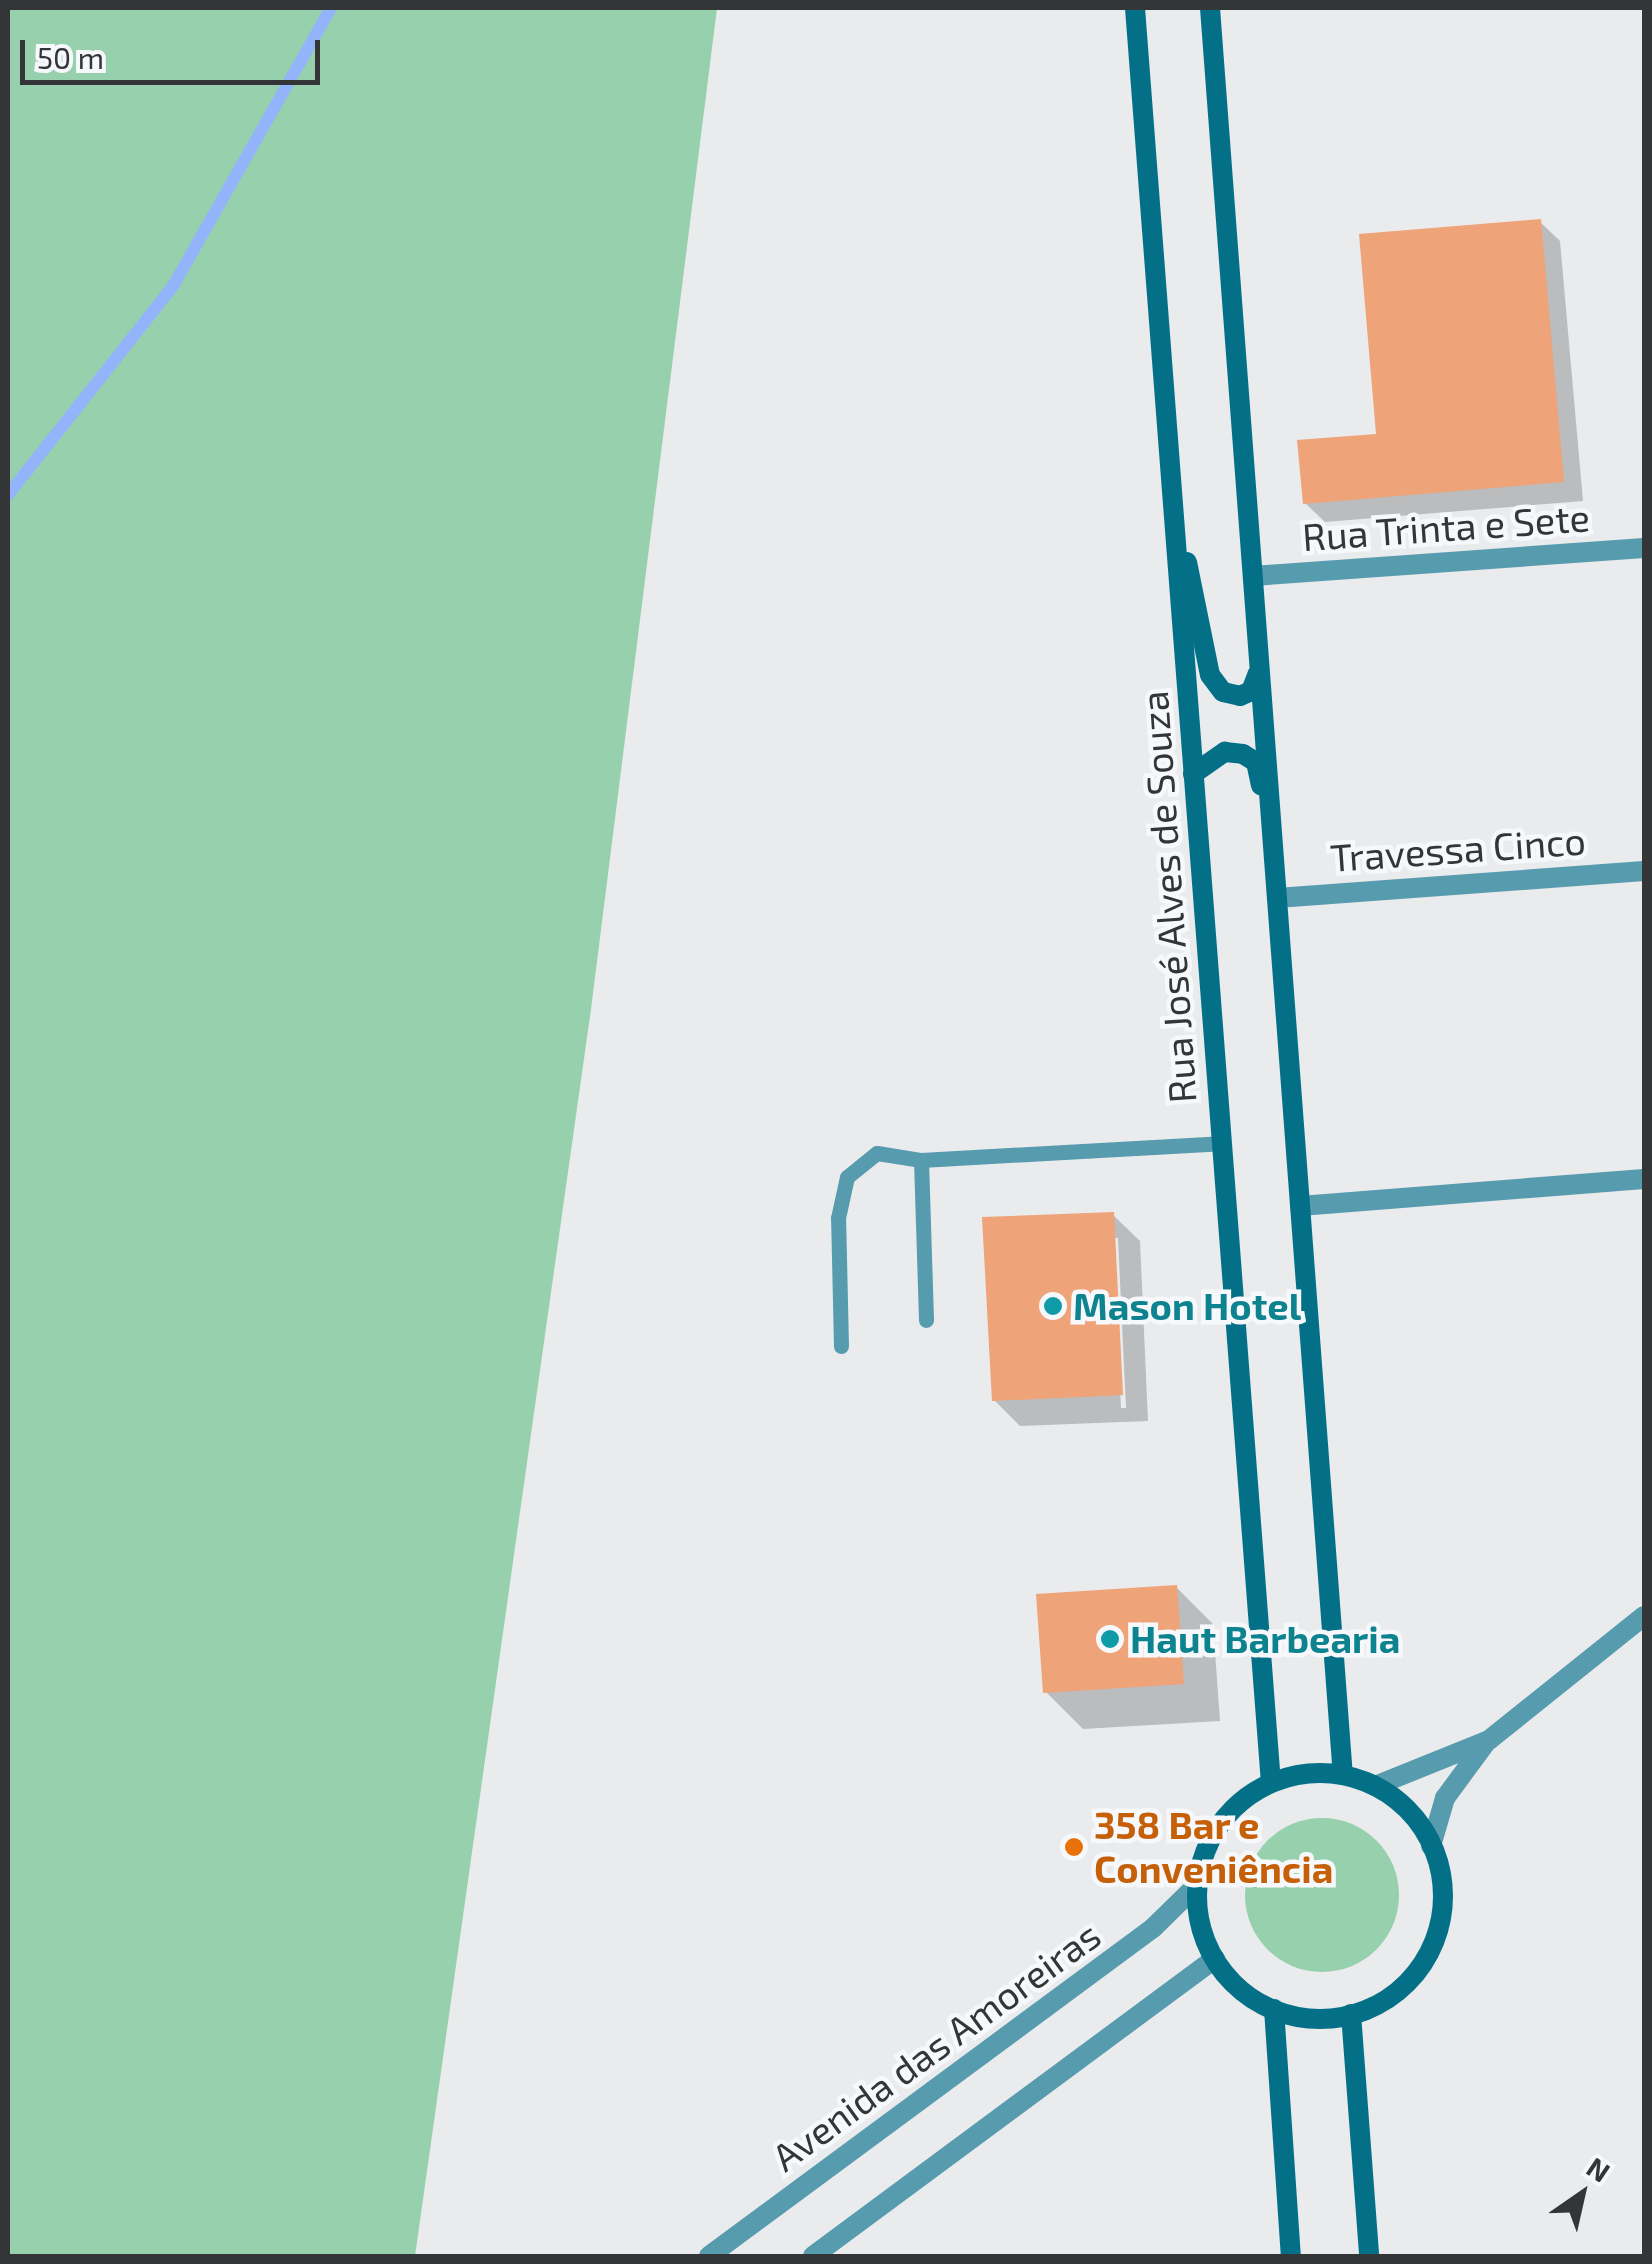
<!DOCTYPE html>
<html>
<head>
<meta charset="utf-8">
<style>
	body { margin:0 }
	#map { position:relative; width:1652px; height:2264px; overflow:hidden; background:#e9ebed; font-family:"Exo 2",sans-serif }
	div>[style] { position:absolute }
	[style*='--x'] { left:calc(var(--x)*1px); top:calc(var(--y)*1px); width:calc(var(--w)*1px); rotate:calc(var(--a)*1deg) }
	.green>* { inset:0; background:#97d0ac }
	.round { border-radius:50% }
	.shadow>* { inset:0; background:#0003 }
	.stream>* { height:12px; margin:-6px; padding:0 6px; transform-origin:6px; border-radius:6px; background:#93b4fa }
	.building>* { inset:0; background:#eea378 }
	.service>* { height:15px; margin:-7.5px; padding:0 7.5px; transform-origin:7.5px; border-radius:7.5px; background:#579baf }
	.minor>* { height:20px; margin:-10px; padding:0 10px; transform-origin:10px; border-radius:10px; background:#579baf }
	.tertiary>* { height:20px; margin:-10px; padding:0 10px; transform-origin:10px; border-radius:10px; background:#579baf }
	.secondary>* { height:20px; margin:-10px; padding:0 10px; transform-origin:10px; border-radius:10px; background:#047087 }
	.secondary>.ring { margin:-10px; padding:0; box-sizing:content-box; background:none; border:20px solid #047087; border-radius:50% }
	.dots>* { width:28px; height:28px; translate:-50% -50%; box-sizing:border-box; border:5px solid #f7f8fb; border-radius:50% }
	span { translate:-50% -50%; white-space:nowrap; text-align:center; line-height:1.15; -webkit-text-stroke:9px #f7f8fb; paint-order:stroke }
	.street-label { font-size:38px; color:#343536 }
	.culture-label { font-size:38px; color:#0d838f; font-weight:700 }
	.left { translate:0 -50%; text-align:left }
	.food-label { font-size:38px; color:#c56008; font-weight:700 }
	.frame { position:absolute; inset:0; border:10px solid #343536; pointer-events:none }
	.north { position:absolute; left:1532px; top:2144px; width:100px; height:100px; -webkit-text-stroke:8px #f7f8fb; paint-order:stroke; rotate:34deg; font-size:28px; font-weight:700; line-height:40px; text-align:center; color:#343536 }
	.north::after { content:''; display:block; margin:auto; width:35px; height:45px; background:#343536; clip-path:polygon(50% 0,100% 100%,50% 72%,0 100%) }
	.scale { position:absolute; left:20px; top:40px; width:300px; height:45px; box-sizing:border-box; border:5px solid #343536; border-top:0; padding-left:12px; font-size:30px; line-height:35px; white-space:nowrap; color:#343536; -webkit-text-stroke:8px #f7f8fb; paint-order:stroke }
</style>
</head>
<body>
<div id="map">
	<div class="green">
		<i style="clip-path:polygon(8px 8px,717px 8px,591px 1009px,415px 2256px,8px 2256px)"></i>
		<i class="round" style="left:1245px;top:1818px;width:154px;height:154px"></i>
	</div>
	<div class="shadow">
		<i style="clip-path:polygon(1540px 222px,1560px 241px,1583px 501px,1325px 522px,1305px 503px,1379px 436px)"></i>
		<i style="clip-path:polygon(evenodd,1113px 1215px,1140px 1241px,1148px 1421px,1020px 1426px,994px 1400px,1113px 1215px,1113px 1238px,1118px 1238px,1126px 1408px,1121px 1408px,1113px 1238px)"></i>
		<i style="clip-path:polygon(1176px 1587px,1213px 1624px,1220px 1721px,1083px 1729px,1046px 1692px)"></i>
	</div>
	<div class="stream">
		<i style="--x:8;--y:495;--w:266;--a:-51.7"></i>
		<i style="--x:173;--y:286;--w:320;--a:-60.4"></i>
	</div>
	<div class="building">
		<i style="clip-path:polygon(1541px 219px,1564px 482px,1303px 504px,1297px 440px,1376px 434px,1359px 234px)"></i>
		<i style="clip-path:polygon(1114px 1212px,1123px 1395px,992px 1401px,982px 1217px)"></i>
		<i style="clip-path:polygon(1177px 1585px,1184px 1684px,1043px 1693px,1036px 1594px)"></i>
	</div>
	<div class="service">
		<i style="--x:921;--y:1160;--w:160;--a:88.2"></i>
		<i style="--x:841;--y:1346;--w:128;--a:-91.3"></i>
		<i style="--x:838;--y:1218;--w:42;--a:-77.6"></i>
		<i style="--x:847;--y:1177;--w:38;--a:-39"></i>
		<i style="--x:877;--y:1153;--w:45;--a:9"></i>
		<i style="--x:921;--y:1160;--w:300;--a:-3.2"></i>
	</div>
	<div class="minor">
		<i style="--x:1253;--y:576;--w:392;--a:-4.1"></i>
		<i style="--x:1277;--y:898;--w:368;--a:-4.2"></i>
		<i style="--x:1300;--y:1206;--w:345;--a:-4.5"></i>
		<i style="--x:1375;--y:1786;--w:123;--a:-22"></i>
		<i style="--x:1489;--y:1740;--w:198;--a:-38.7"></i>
		<i style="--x:1431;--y:1846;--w:50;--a:-73.7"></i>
		<i style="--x:1445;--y:1798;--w:71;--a:-53.6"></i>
	</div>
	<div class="tertiary">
		<i style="--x:709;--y:2256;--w:552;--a:-36.45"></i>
		<i style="--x:1153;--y:1928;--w:63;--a:-44.4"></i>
		<i style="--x:813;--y:2256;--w:500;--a:-36.5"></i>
	</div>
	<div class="secondary">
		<i style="--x:1135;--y:8;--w:1779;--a:85.62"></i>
		<i style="--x:1210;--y:8;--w:1772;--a:85.7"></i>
		<i style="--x:1187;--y:562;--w:115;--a:78.5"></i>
		<i style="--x:1210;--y:675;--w:21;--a:53"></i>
		<i style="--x:1223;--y:692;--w:17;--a:13"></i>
		<i style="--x:1240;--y:696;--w:12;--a:-24"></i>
		<i style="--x:1251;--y:691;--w:19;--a:-69"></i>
		<i style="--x:1193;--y:774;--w:39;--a:-35"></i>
		<i style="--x:1225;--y:752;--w:18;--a:6"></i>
		<i style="--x:1243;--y:754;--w:15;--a:32"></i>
		<i style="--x:1256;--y:762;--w:24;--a:78"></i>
		<i class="ring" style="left:1197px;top:1773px;width:226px;height:226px"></i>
		<i style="--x:1274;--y:2009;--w:248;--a:86.1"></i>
		<i style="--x:1351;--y:2014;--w:243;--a:85.7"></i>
	</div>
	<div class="dots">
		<i style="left:1053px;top:1306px;background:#0f9aa8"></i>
		<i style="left:1110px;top:1639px;background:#0f9aa8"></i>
		<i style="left:1074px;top:1847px;background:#e8710a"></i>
	</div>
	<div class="street-label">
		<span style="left:1446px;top:527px;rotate:-4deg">Rua Trinta e Sete</span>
		<span style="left:1458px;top:849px;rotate:-4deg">Travessa Cinco</span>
		<span style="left:1168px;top:897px;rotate:-94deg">Rua José Alves de Souza</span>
		<span style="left:936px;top:2046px;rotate:-36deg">Avenida das Amoreiras</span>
	</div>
	<div class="culture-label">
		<span class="left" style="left:1073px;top:1306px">Mason Hotel</span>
		<span class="left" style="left:1130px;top:1639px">Haut Barbearia</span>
	</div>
	<div class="food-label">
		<span class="left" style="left:1094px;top:1847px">358 Bar e<br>Conveniência</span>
	</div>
	<div class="frame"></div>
	<div class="north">N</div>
	<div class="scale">50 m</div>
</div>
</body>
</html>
